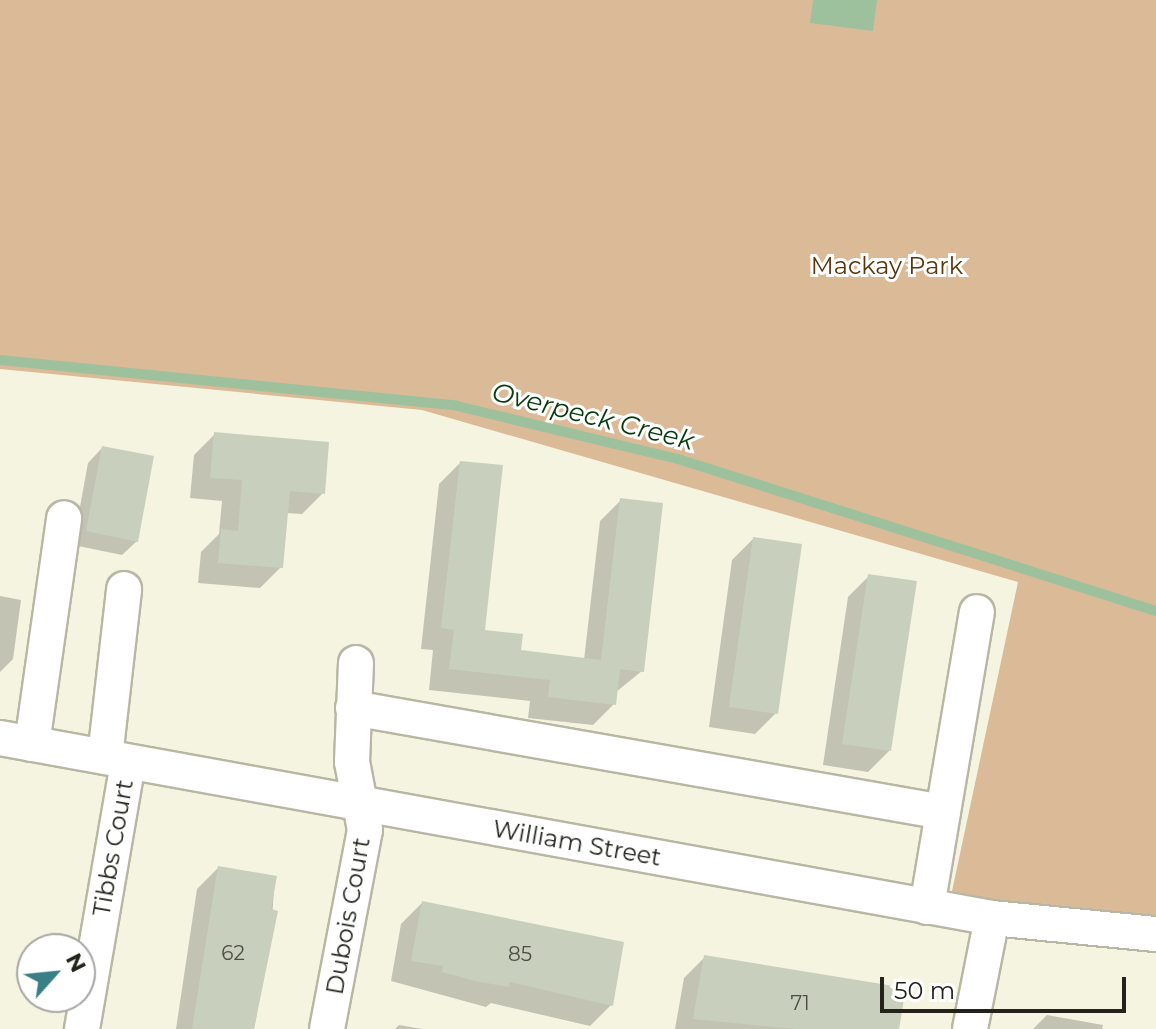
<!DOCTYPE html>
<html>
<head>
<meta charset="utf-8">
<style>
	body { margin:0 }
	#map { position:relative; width:1156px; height:1029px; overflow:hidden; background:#f4f4e0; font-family:Montserrat,sans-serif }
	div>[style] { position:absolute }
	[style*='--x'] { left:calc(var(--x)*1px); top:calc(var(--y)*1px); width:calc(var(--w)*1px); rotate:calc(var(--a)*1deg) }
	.green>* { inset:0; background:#dbba98 }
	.water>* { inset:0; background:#9ec19d }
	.shadow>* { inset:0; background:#0003 }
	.stream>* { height:10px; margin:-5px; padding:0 5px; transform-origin:5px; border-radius:5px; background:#9ec19d }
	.building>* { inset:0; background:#c8d0bd }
	.roads { filter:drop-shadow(2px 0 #b8b7a4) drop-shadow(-2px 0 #b8b7a4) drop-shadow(0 2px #b8b7a4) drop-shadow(0 -2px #b8b7a4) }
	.minor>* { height:34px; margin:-17px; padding:0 17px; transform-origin:17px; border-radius:17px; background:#fff }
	span { translate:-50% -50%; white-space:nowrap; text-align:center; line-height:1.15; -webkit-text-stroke:6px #fff; paint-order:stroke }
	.number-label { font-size:20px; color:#4c4e44 }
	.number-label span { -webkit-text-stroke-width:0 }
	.park-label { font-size:24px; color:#583609 }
	.street-label { font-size:24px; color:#23231c }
	.water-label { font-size:26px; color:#073c0d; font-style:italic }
	.north { position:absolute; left:16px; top:933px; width:80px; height:80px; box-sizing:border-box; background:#fff; border:2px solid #a7a7a4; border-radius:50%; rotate:63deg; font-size:22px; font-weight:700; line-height:32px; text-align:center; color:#23231c }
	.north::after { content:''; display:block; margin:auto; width:28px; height:36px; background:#388086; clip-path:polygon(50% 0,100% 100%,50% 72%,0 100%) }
	.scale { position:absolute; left:880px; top:977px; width:246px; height:36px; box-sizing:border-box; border:4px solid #23231c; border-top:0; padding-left:10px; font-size:24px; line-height:28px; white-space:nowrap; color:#23231c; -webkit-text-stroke:6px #fff; paint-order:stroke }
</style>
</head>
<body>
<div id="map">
	<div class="green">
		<i style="clip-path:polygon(0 0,1156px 0,1156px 943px,948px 910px,1018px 582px,422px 410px,0 369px)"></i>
	</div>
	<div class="water">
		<i style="clip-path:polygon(813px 0,877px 0,873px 31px,810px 23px)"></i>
	</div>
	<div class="shadow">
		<i style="clip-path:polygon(215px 434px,323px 493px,302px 514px,286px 513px,281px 567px,260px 588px,198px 583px,201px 552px,219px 534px,222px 501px,190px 498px,194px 455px)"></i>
		<i style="clip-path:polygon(102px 448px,137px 541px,122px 555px,73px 545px,88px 463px)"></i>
		<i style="clip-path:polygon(460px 463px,483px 632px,519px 652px,584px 660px,600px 521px,621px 500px,642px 671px,616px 692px,614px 704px,593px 725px,528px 718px,530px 701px,429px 690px,433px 650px,421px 649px,439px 484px)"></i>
		<i style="clip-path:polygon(753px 539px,776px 713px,755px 734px,709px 727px,732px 560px)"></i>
		<i style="clip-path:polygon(869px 576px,889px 751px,868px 772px,823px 765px,848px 597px)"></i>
		<i style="clip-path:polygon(0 596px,21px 600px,13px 659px,0 672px)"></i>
		<i style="clip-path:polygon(218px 868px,275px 878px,270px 943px,254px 1029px,176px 1029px,197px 889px)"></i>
		<i style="clip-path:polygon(422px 903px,611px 1005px,590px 1026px,491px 1003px,486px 1007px,391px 981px,401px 924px)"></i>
		<i style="clip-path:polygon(705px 957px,897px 1029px,675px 1029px,684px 978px)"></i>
		<i style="clip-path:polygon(1047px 1015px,1103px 1025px,1102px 1029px,1033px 1029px)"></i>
		<i style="clip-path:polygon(399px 1025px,422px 1029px,395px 1029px)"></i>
	</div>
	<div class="stream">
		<i style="--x:0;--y:360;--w:459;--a:5.7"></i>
		<i style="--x:457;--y:406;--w:227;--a:13.5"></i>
		<i style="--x:678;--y:459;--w:502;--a:17.64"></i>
	</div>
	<div class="building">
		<i style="clip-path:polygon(214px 432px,329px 442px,325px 494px,290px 491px,283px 568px,218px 563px,221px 529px,238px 531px,242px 480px,210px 478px)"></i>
		<i style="clip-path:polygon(102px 446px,154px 456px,138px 542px,86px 531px)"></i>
		<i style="clip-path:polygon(460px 461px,503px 465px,485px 630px,523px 634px,521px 650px,601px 660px,620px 498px,663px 503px,644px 672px,620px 669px,616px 705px,548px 697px,550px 680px,449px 669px,454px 630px,441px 628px)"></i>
		<i style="clip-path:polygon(753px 537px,802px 544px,778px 714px,729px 707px)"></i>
		<i style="clip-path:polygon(868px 574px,917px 581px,891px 751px,842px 744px)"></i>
		<i style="clip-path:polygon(218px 866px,277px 876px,271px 909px,278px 911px,254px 1029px,192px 1029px)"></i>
		<i style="clip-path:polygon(422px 901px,624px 942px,613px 1006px,510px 982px,509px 987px,475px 981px,442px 972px,443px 966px,411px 961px)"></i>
		<i style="clip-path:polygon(704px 955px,906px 988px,899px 1029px,795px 1029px,693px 1019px)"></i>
	</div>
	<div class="roads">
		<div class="minor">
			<i style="--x:353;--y:708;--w:599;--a:10"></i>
			<i style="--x:0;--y:738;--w:1008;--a:10.28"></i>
			<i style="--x:992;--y:918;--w:165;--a:5.6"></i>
			<i style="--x:32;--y:744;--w:228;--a:-81.9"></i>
			<i style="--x:105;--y:757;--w:169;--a:-83.5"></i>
			<i style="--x:927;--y:907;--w:299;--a:-80.4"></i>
			<i style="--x:82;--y:1029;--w:271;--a:-80.2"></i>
			<i style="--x:327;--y:1029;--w:203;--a:-79.2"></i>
			<i style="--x:365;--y:830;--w:69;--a:-100.8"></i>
			<i style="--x:352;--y:762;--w:99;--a:-87.7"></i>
			<i style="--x:970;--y:1029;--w:113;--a:-78.8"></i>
		</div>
	</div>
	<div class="number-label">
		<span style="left:233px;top:953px">62</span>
		<span style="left:520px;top:954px">85</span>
		<span style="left:800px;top:1003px">71</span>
	</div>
	<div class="park-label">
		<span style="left:887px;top:266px">Mackay Park</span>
	</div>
	<div class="street-label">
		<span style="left:577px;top:843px;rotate:10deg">William Street</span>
		<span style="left:113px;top:848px;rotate:-80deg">Tibbs Court</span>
		<span style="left:348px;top:916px;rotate:-80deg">Dubois Court</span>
	</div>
	<div class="water-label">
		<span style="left:593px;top:417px;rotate:14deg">Overpeck Creek</span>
	</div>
	<div class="north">N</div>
	<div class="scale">50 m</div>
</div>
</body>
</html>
